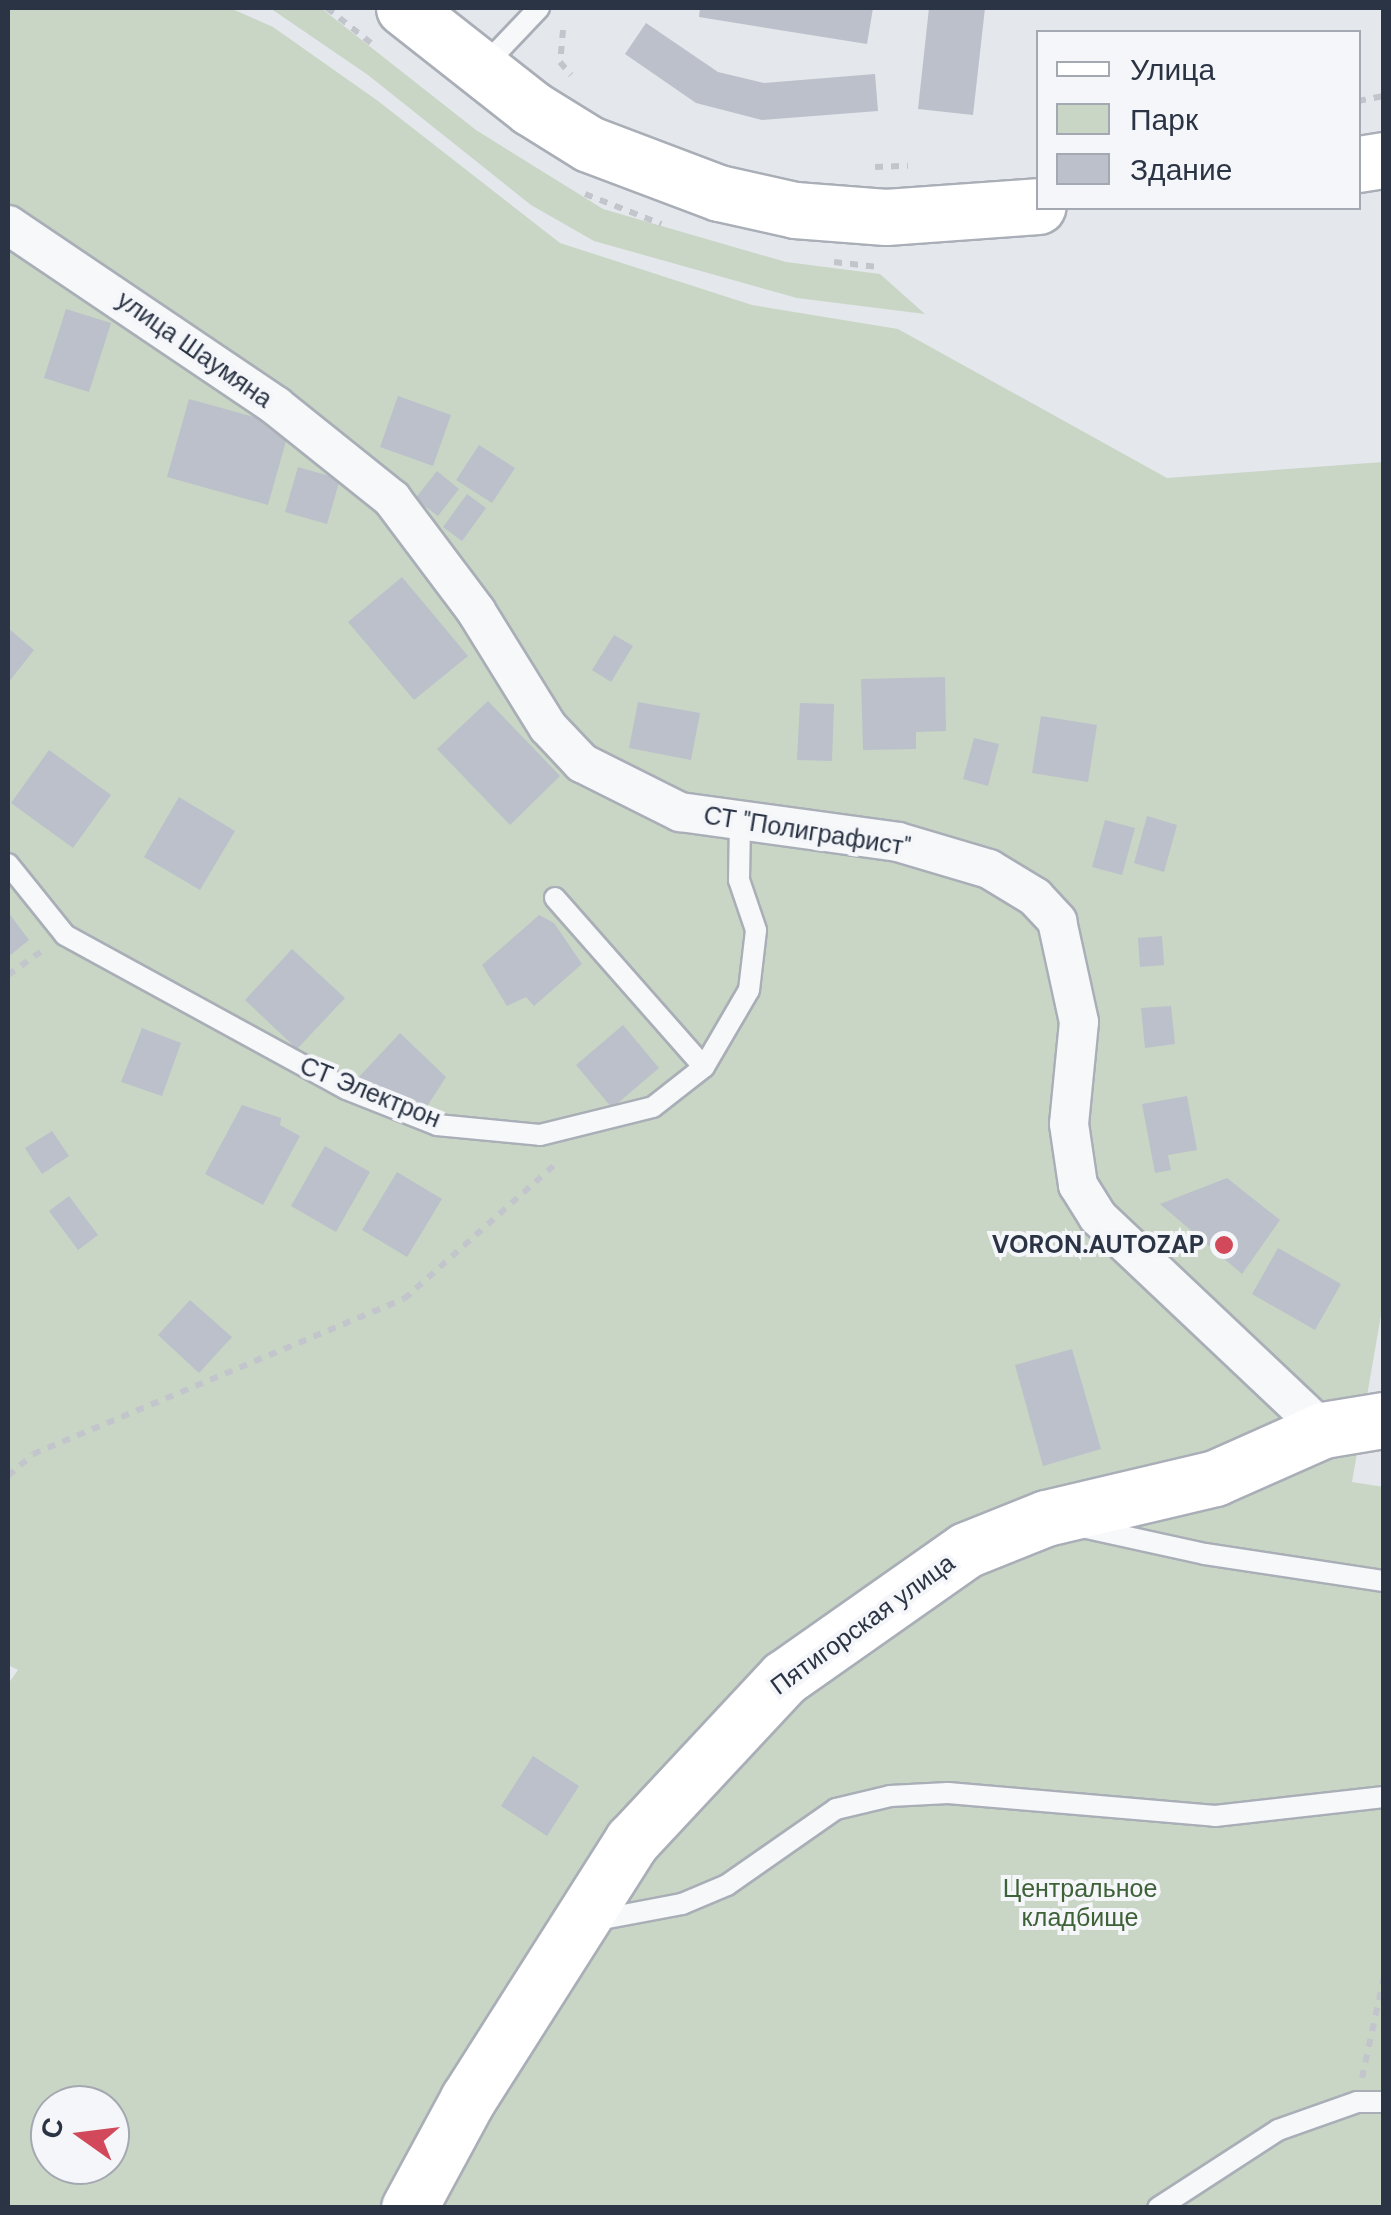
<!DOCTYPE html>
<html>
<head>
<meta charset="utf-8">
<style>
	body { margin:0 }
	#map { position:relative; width:1391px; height:2215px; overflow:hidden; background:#e4e7ec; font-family:"DM Sans",sans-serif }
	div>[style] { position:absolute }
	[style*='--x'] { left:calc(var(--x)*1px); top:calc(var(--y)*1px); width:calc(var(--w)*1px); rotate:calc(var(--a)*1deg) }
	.green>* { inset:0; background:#c9d6c5 }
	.building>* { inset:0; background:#bbc0ca }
	.path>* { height:6px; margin-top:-3px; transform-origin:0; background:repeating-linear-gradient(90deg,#c2c5cb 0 8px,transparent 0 16px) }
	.roads { filter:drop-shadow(2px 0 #a9aeb7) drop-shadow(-2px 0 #a9aeb7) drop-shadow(0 2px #a9aeb7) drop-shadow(0 -2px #a9aeb7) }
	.lane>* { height:20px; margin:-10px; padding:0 10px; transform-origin:10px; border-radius:10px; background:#f7f8fa }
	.street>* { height:38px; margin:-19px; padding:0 19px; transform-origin:19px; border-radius:19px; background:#f7f8fa }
	.secondary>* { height:55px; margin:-27.5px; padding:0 27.5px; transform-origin:27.5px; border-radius:27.5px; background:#fff }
	.dots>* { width:28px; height:28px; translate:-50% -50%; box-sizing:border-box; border:5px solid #f4f6f9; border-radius:50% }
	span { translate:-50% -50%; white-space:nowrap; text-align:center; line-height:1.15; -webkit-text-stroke:8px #f4f6f9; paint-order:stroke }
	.street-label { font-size:25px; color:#2b3445 }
	.poi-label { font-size:25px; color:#2b3445; font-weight:700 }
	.right { translate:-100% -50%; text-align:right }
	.park-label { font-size:25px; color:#3f6138 }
	.frame { position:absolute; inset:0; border:10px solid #2b3445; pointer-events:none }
	.legend { position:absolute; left:1036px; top:30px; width:325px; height:180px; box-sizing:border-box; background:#f4f6f9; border:2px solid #a4a8b1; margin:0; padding:12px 18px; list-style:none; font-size:30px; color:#2b3445 }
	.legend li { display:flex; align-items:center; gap:20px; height:50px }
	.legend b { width:50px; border:2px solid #a4a8b1 }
	.north { position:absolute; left:30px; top:2085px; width:100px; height:100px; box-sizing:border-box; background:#f4f6f9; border:2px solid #a4a8b1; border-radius:50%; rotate:284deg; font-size:28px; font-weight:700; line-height:40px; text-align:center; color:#2b3445 }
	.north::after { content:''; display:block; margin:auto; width:35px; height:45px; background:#d1495b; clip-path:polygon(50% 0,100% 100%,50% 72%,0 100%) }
</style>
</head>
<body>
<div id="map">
	<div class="green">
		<i style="clip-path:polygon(evenodd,8px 8px,230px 8px,273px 27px,378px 101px,560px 243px,752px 305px,898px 329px,1167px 478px,1383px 462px,1384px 1298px,1352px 1482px,1384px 1487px,1383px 2207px,8px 2208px,8px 1684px,18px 1670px,8px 1665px,8px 8px,50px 2105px,110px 2105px,110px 2165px,50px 2165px,50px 2105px)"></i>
		<i style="clip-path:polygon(270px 8px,321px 8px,476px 130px,603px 209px,786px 262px,880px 274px,925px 314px,797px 298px,594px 241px,531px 205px,368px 75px)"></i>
	</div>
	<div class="building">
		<i style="clip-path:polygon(700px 8px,873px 8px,867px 44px,699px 17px)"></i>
		<i style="clip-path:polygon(929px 8px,985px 8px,973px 115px,918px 109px)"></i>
		<i style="clip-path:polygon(646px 23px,718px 72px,764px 83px,875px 74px,878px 111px,762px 120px,696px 103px,625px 54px)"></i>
		<i style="clip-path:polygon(66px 309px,111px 323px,89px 392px,44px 378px)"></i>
		<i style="clip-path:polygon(398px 396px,451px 415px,433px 466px,380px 447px)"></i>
		<i style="clip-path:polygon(189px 399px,290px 427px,268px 505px,167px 477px)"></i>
		<i style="clip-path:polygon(479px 445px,515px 468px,492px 503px,456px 480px)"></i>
		<i style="clip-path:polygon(298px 467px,340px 479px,327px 524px,285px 512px)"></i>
		<i style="clip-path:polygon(437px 471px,459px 489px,438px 516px,415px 499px)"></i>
		<i style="clip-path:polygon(467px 494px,486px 508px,462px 541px,443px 527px)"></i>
		<i style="clip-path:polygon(402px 577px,468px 656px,414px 700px,348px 622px)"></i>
		<i style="clip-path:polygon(8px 628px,34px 650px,8px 683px)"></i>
		<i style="clip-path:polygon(614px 635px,633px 646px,611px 682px,592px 670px)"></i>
		<i style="clip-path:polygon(945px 677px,946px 731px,916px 732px,916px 749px,863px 750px,861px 679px)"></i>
		<i style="clip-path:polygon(488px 701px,560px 776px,510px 825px,437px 749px)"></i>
		<i style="clip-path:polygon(638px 702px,700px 713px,691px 760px,629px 748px)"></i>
		<i style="clip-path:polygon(800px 703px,834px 704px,832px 761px,797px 760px)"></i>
		<i style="clip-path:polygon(1041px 716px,1097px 725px,1088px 782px,1032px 773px)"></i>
		<i style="clip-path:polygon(974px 738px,999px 744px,988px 786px,963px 779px)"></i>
		<i style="clip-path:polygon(49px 750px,111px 795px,73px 848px,11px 803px)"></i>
		<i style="clip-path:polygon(179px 797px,235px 831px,200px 890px,144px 857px)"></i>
		<i style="clip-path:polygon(1147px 816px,1177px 825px,1164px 872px,1134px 863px)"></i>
		<i style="clip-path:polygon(1105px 820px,1135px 828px,1122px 875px,1092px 867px)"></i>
		<i style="clip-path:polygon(8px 912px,29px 940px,8px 957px)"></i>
		<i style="clip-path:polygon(539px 915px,554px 923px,582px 964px,534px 1006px,526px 997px,507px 1006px,482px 965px)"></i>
		<i style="clip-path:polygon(1162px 936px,1164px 965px,1140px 967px,1138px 938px)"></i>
		<i style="clip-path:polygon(292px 949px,345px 998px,297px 1049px,245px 1000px)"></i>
		<i style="clip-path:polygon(1171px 1006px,1175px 1044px,1145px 1048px,1141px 1008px)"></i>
		<i style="clip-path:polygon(623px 1025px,659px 1068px,612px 1108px,576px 1065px)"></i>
		<i style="clip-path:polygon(142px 1028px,181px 1043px,162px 1096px,121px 1082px)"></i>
		<i style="clip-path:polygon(400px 1033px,446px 1077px,426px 1108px,357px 1079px)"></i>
		<i style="clip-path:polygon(1187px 1096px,1197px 1150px,1168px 1155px,1171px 1170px,1155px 1173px,1142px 1104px)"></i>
		<i style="clip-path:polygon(242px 1105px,281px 1118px,280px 1125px,300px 1136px,263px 1205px,205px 1174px)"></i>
		<i style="clip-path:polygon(52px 1131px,69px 1156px,42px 1174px,25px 1148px)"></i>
		<i style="clip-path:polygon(325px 1146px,370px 1172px,336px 1232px,291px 1206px)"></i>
		<i style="clip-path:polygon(397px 1172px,442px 1199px,407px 1257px,362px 1230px)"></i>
		<i style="clip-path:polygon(1227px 1178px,1280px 1220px,1242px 1274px,1160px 1204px)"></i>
		<i style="clip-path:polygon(69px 1196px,98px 1235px,78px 1250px,49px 1211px)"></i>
		<i style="clip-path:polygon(1278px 1248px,1341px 1284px,1315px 1330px,1252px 1294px)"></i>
		<i style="clip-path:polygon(190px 1300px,232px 1337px,199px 1373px,158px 1335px)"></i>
		<i style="clip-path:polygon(1072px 1349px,1101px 1449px,1043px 1466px,1015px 1365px)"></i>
		<i style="clip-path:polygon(533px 1756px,579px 1786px,547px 1836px,501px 1806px)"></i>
	</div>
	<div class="path">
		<i style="--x:327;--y:8;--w:56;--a:38.5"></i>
		<i style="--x:563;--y:30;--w:32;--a:95"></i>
		<i style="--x:560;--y:62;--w:17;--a:50"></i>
		<i style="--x:1358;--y:101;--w:26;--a:-11"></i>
		<i style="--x:875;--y:167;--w:33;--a:-2"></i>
		<i style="--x:585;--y:194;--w:82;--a:21.5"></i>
		<i style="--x:834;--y:262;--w:44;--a:6.5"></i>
		<i style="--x:8;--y:975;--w:43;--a:-35.5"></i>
		<i style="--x:8;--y:1476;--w:33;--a:-41"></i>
		<i style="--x:33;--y:1454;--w:402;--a:-22.7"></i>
		<i style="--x:404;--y:1299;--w:208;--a:-41.7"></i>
		<i style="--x:1362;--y:2078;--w:104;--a:-77.8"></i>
	</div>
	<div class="roads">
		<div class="lane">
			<i style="--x:482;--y:68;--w:83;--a:-46.5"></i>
			<i style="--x:8;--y:864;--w:91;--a:51.2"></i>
			<i style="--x:65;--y:935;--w:320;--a:28.7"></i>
			<i style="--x:346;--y:1089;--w:98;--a:21.6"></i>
			<i style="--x:437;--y:1125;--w:103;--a:5.5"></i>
			<i style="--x:540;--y:1135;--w:116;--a:-13.9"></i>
			<i style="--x:653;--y:1107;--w:65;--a:-38.1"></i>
			<i style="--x:704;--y:1067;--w:89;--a:-59.7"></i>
			<i style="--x:749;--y:990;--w:60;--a:-83.3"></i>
			<i style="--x:756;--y:930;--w:53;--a:-108.8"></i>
			<i style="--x:739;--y:880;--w:55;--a:-89"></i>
			<i style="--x:555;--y:898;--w:225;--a:48.6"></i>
			<i style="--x:1082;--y:1527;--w:126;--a:12.4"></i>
			<i style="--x:1205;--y:1554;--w:181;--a:8.6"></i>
			<i style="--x:592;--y:1921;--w:92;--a:-10.7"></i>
			<i style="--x:682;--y:1904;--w:49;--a:-22.9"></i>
			<i style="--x:727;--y:1885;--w:133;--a:-34.9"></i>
			<i style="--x:836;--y:1809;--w:56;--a:-13.5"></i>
			<i style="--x:890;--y:1796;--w:58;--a:-3"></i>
			<i style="--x:948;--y:1793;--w:268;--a:4.9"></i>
			<i style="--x:1215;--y:1816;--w:170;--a:-6.4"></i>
			<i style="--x:1158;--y:2208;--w:143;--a:-33"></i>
			<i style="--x:1278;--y:2130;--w:84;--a:-19.5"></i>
			<i style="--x:1357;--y:2102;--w:27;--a:0"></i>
		</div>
		<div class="street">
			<i style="--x:8;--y:225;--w:323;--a:34"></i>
			<i style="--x:276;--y:406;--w:149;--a:38.7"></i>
			<i style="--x:392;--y:499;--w:140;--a:53.1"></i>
			<i style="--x:476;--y:611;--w:137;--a:58.2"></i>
			<i style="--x:548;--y:727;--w:50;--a:46.6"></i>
			<i style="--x:582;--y:763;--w:110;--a:26.6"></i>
			<i style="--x:680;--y:812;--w:220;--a:7.8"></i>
			<i style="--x:898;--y:842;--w:95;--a:16.5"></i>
			<i style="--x:989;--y:869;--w:54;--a:31.3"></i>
			<i style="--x:1035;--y:897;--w:33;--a:47"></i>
			<i style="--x:1057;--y:921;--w:103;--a:77.7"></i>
			<i style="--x:1079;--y:1022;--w:102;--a:95.6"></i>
			<i style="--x:1069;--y:1124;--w:62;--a:81.6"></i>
			<i style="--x:1078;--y:1185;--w:38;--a:58"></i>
			<i style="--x:1098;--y:1217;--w:310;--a:43.4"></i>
		</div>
		<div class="secondary">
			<i style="--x:404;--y:8;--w:162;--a:38.2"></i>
			<i style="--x:531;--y:108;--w:68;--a:31.8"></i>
			<i style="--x:589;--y:144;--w:139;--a:20.7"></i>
			<i style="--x:719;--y:193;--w:78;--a:12.6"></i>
			<i style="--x:795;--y:210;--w:91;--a:4.4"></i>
			<i style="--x:886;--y:217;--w:152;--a:-4.1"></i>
			<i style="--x:1358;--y:164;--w:26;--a:-9"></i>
			<i style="--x:409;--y:2208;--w:124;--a:-61.6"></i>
			<i style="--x:468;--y:2099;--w:306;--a:-57.6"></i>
			<i style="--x:632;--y:1841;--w:223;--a:-47"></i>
			<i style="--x:784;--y:1678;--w:223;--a:-35.1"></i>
			<i style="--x:966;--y:1550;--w:86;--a:-21.8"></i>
			<i style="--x:1046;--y:1518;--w:174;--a:-13.3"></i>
			<i style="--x:1215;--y:1478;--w:118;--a:-24"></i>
			<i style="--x:1323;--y:1430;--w:62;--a:-9.3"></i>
		</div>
	</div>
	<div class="dots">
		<i style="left:1224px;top:1245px;background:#d1495b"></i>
	</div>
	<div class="street-label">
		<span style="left:194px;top:350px;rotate:35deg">улица Шаумяна</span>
		<span style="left:807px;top:832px;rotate:9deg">СТ "Полиграфист"</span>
		<span style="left:370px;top:1093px;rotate:22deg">СТ Электрон</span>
		<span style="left:863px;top:1625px;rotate:-36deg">Пятигорская улица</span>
	</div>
	<div class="poi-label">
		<span class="right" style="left:1204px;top:1245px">VORON.AUTOZAP</span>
	</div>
	<div class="park-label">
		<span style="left:1080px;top:1904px">Центральное<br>кладбище</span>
	</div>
	<div class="frame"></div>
	<ul class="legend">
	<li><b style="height:12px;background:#fff"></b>Улица</li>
	<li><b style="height:28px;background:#c9d6c5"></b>Парк</li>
	<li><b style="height:28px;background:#bbc0ca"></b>Здание</li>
	</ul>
	<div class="north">С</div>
</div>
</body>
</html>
